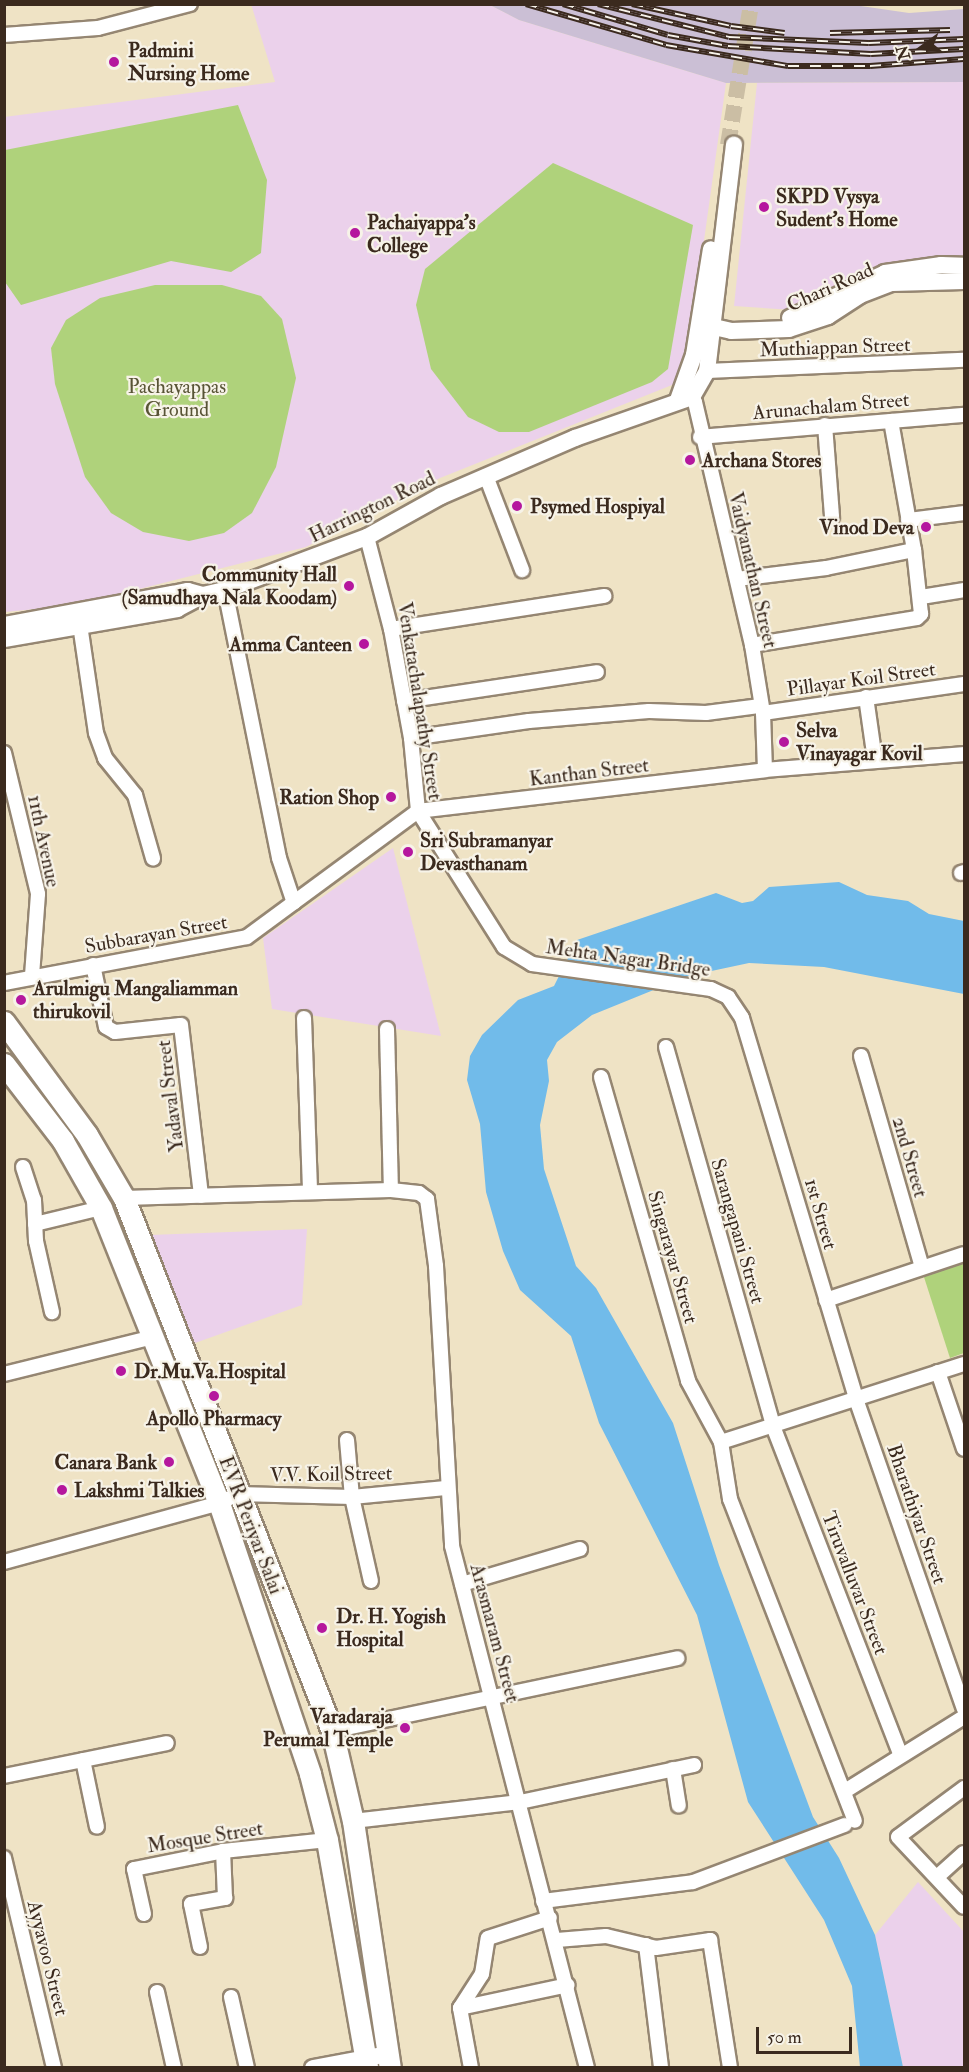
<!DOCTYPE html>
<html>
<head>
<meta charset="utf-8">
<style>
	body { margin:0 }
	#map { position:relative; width:969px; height:2072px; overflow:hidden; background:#efe3c5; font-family:"IM FELL Double Pica",serif }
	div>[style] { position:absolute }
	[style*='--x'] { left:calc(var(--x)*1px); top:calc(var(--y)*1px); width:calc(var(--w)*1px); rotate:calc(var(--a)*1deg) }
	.built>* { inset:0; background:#ebd1eb }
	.industrial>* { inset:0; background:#cbbfd5 }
	.green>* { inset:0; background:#afd27b }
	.water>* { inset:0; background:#71bbea }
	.tertiary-tunnel>* { height:16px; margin-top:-8px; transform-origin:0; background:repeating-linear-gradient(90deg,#cbbea4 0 16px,transparent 0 24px) }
	.roads { filter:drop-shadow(2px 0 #958672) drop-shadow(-2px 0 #958672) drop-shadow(0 2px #958672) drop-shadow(0 -2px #958672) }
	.minor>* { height:14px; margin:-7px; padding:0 7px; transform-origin:7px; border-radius:7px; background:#fff }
	.tertiary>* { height:16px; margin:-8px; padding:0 8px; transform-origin:8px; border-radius:8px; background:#fff }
	.primary>* { height:21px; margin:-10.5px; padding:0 10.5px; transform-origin:10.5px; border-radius:10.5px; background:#fff }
	.rail>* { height:6px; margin-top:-3px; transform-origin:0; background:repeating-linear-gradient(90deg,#f7f3e8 0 11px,#3b2a1e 0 22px); box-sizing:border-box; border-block:2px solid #3b2a1e }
	.dots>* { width:16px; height:16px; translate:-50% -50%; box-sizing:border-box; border:3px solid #f7f3e8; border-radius:50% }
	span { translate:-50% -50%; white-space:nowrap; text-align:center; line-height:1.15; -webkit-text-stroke:4.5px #f7f3e8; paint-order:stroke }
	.poi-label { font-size:20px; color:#3b2a1e; font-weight:700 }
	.left { translate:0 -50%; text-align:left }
	.right { translate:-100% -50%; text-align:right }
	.street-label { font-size:20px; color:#3b2a1e }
	.park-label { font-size:20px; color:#585435 }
	.frame { position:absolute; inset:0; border:6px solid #3b2a1e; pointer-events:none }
	.north { position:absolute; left:891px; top:18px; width:60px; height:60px; -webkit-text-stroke:4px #f7f3e8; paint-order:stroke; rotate:255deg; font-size:16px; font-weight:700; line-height:24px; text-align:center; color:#3b2a1e }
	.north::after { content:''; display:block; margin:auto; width:21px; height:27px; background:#3b2a1e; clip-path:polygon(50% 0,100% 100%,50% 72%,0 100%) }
	.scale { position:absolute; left:756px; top:2027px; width:96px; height:27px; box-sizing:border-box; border:3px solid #3b2a1e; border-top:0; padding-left:8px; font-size:18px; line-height:21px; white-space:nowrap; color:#3b2a1e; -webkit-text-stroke:4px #f7f3e8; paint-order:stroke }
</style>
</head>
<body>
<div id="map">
	<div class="built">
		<i style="clip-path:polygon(251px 4px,490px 5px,519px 20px,726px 83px,689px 348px,677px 383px,440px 478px,306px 547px,76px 605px,5px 612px,4px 117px,275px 82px)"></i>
		<i style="clip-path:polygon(964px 82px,964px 256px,932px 257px,877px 267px,793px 310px,734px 306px,757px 83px)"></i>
		<i style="clip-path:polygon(393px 848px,441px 1036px,272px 1009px,263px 938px)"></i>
		<i style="clip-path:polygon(307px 1229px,302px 1305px,195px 1343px,150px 1235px)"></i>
		<i style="clip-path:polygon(918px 1882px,964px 1932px,964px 2067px,903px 2067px,875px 1935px)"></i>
	</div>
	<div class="industrial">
		<i style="clip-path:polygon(847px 4px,909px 13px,964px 9px,964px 82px,726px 83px,519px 20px,490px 5px)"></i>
	</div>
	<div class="green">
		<i style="clip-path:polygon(238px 105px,267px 180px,261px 253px,231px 272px,171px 261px,21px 305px,5px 282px,5px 150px)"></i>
		<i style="clip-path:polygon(553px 163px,693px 225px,668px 369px,652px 382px,529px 432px,499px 432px,468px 417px,431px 369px,416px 305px,425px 269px)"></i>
		<i style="clip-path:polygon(155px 285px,222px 285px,261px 296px,282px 319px,296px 378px,276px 467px,252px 513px,224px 533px,189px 541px,143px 532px,111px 513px,85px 477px,55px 384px,51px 348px,66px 320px,100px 298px)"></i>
		<i style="clip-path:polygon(964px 1261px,964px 1353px,950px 1358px,923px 1274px)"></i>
	</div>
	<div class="water">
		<i style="clip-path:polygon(839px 882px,867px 895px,908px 901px,929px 914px,964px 921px,964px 994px,824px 967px,749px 963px,688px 976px,592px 1015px,557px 1042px,547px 1060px,549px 1081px,540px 1125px,544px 1169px,576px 1266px,596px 1288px,673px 1423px,719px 1565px,813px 1817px,839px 1858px,875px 1935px,903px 2067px,860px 2067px,852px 1986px,824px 1920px,748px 1802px,697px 1615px,599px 1423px,571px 1336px,520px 1290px,503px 1251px,486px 1192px,480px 1124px,467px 1080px,470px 1056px,482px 1035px,518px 1000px,554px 986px,577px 940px,716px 893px,742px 903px,753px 901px,769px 887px)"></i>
	</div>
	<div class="tertiary-tunnel">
		<i style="--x:728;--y:145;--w:143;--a:-80.7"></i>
	</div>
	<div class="roads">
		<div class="minor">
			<i style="--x:4;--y:35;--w:94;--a:-4.3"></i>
			<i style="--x:98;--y:28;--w:95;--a:-14.6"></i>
			<i style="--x:707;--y:371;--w:257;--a:-2.5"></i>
			<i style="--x:686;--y:391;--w:14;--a:51"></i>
			<i style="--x:695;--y:402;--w:250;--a:76.8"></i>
			<i style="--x:752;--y:645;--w:69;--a:80.8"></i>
			<i style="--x:763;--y:713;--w:57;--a:88"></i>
			<i style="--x:825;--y:425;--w:92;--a:85.6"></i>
			<i style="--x:700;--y:437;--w:265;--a:-4.8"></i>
			<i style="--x:486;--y:476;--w:101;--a:69"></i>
			<i style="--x:908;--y:520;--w:56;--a:-7.1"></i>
			<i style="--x:367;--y:537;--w:95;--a:75.4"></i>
			<i style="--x:391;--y:629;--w:111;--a:79.6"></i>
			<i style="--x:411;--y:738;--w:73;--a:84.5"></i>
			<i style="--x:418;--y:811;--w:161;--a:57.7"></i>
			<i style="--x:504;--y:947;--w:33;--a:31"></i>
			<i style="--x:532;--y:964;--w:181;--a:8"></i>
			<i style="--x:711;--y:989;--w:19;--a:25"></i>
			<i style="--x:728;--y:997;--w:25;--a:56"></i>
			<i style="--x:742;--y:1018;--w:398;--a:73.3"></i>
			<i style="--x:856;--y:1399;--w:328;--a:70.8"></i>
			<i style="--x:737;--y:579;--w:90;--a:-7"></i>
			<i style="--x:826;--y:568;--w:90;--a:-11.6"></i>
			<i style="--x:225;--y:590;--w:273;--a:78.6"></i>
			<i style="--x:279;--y:858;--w:47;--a:71.6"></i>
			<i style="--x:921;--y:597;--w:44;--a:-9.2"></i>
			<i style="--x:79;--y:618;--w:116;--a:81.6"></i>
			<i style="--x:96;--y:733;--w:27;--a:70"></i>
			<i style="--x:105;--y:758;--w:48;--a:51"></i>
			<i style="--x:135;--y:795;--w:66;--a:74.1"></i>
			<i style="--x:391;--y:629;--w:216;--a:-8.8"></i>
			<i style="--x:752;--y:645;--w:167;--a:-9.3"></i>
			<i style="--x:917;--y:618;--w:6;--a:-45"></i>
			<i style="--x:921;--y:614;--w:64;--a:-96.2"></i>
			<i style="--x:914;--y:550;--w:131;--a:-100.1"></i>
			<i style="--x:866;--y:697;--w:64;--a:81.9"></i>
			<i style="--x:404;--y:701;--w:195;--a:-8.5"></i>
			<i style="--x:763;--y:713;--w:203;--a:-8.2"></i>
			<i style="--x:411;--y:738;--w:119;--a:-8.2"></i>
			<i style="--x:529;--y:721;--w:120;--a:-4.8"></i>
			<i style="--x:649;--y:711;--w:57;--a:2"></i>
			<i style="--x:706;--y:713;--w:53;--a:-7.5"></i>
			<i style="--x:4;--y:753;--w:145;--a:76.4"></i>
			<i style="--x:38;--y:894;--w:81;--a:94.2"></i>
			<i style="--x:961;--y:873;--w:3;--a:-18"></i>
			<i style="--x:93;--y:965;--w:63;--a:78.2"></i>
			<i style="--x:106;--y:1027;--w:10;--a:29"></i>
			<i style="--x:115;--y:1032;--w:66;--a:-6.1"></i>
			<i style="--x:181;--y:1025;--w:172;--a:83.3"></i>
			<i style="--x:4;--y:983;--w:247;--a:-10.7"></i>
			<i style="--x:247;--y:937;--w:212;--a:-36.4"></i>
			<i style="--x:418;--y:811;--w:349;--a:-6.7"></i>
			<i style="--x:765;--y:770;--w:200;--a:-4.6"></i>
			<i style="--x:304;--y:1018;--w:174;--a:88"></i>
			<i style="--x:387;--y:1029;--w:161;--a:88.6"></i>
			<i style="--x:666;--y:1047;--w:394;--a:74.2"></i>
			<i style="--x:773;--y:1426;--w:352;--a:68.8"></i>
			<i style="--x:861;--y:1056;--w:220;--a:73.9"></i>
			<i style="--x:601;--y:1077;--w:316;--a:74"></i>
			<i style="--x:688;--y:1381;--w:69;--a:61.6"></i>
			<i style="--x:721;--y:1442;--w:58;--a:81"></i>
			<i style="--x:730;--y:1499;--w:345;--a:68.8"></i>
			<i style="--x:23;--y:1167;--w:35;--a:72"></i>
			<i style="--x:34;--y:1200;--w:41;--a:87.2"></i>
			<i style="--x:36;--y:1241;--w:73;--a:77.3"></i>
			<i style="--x:124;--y:1198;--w:267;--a:-1.7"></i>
			<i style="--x:391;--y:1190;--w:28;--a:6"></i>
			<i style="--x:419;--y:1193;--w:10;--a:37"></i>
			<i style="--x:427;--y:1199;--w:68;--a:82.3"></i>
			<i style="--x:436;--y:1266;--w:280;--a:86.7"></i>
			<i style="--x:452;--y:1546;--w:539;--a:75.5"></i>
			<i style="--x:35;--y:1224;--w:68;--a:-13.6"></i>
			<i style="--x:826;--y:1300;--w:145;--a:-18.4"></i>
			<i style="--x:938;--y:1372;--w:81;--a:71.3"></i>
			<i style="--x:4;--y:1374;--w:154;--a:-13.9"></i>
			<i style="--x:347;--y:1440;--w:57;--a:85"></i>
			<i style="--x:352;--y:1497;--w:86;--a:77.3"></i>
			<i style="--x:721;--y:1442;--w:255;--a:-17.8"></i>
			<i style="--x:4;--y:1562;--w:223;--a:-15.3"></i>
			<i style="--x:219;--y:1503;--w:21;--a:-25"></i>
			<i style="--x:238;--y:1494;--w:114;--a:1.5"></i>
			<i style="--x:352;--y:1497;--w:94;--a:-5.5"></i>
			<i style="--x:462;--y:1584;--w:123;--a:-16.5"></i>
			<i style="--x:332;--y:1731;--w:353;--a:-11.9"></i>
			<i style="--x:83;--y:1760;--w:68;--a:78.2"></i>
			<i style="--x:673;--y:1769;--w:37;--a:81"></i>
			<i style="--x:4;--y:1776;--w:166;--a:-11.4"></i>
			<i style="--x:964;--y:1788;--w:82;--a:143.4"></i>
			<i style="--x:898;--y:1837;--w:96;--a:46.7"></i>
			<i style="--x:845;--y:1791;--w:140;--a:-31.9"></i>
			<i style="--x:353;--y:1821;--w:168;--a:-6.5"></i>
			<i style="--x:520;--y:1802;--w:178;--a:-12"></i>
			<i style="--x:4;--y:1858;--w:216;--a:76.6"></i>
			<i style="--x:937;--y:1877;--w:36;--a:-42"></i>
			<i style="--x:543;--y:1901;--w:151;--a:-7.2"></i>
			<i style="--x:693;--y:1882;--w:162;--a:-20.6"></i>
			<i style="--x:144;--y:1914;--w:46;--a:-102.5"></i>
			<i style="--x:134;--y:1869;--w:91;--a:-11.4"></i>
			<i style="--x:223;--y:1851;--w:105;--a:-6"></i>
			<i style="--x:557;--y:1940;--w:49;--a:-4.7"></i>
			<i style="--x:606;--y:1936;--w:51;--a:13.5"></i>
			<i style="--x:656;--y:1948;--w:55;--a:-8.4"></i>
			<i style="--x:710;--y:1940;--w:130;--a:81.1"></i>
			<i style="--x:646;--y:1945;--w:124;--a:83"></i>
			<i style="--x:200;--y:1947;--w:44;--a:-101.8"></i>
			<i style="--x:191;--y:1904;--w:35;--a:-10"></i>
			<i style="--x:225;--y:1898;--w:47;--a:-92.4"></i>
			<i style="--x:157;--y:1992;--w:78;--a:77.4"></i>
			<i style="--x:231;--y:1997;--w:73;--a:77.3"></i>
			<i style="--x:460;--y:2008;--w:110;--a:-12"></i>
			<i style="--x:471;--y:2068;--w:61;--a:-100.4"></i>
			<i style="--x:460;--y:2008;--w:40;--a:-57.1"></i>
			<i style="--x:482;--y:1974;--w:36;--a:-81"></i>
			<i style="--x:488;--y:1938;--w:65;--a:-17.9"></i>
		</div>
		<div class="tertiary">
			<i style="--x:790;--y:318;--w:105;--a:-25.3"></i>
			<i style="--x:885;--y:273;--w:57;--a:-8.1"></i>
			<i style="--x:941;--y:265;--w:23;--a:2"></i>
			<i style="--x:714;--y:327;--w:17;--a:13"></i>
			<i style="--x:731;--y:331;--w:58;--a:-2"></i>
			<i style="--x:789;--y:329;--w:41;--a:-18.4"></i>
			<i style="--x:828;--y:316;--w:38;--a:-33"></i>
			<i style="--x:860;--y:295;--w:34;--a:-21"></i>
			<i style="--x:892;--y:283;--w:72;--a:-1.6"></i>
			<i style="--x:678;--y:400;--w:48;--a:-70.4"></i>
			<i style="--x:694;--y:355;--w:107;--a:-80.9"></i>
			<i style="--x:4;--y:625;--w:171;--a:-10.5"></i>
			<i style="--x:172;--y:594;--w:16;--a:-11"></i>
			<i style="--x:188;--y:591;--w:16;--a:15"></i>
			<i style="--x:203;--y:595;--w:23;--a:-13"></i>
			<i style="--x:225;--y:590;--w:152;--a:-20.5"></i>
			<i style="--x:367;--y:537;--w:85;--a:-29"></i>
			<i style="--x:441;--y:496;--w:146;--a:-23.4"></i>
			<i style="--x:575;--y:438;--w:124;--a:-19.3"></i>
			<i style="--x:692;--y:397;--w:30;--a:-60"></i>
			<i style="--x:707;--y:371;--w:228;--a:-83.2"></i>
			<i style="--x:4;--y:639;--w:176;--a:-9.8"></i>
			<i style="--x:177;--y:609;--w:30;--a:-28"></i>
			<i style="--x:313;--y:2068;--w:65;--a:-10.6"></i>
		</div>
		<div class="primary">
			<i style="--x:4;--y:1022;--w:140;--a:53.7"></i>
			<i style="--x:87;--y:1135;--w:73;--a:59.6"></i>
			<i style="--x:124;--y:1198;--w:572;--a:68.68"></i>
			<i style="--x:332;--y:1731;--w:92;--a:76.9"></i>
			<i style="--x:353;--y:1821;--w:250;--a:81.5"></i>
			<i style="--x:4;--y:1064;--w:97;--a:52.5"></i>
			<i style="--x:63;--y:1141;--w:77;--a:60.4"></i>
			<i style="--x:101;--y:1208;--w:318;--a:68.2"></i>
			<i style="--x:219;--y:1503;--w:286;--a:71.4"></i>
			<i style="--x:310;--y:1774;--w:68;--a:75.6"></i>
			<i style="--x:327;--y:1840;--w:231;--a:80"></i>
		</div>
	</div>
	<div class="rail">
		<i style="--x:526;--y:4;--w:146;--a:16.3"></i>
		<i style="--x:666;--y:45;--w:124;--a:9.8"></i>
		<i style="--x:788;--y:66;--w:82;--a:0"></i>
		<i style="--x:870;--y:66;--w:94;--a:-4.3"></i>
		<i style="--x:563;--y:4;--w:109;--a:16.4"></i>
		<i style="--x:668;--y:35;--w:61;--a:10.4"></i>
		<i style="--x:728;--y:46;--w:143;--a:3.2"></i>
		<i style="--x:871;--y:54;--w:93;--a:-3.1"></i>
		<i style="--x:598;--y:4;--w:135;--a:14.1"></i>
		<i style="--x:729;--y:37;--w:140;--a:2.5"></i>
		<i style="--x:869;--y:43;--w:95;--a:-2.4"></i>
		<i style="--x:632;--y:4;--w:101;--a:12.5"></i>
		<i style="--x:731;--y:26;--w:54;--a:7.4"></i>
		<i style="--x:830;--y:33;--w:120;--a:-1.4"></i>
	</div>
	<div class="dots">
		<i style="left:114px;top:62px;background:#b5179e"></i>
		<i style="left:764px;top:207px;background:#b5179e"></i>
		<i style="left:355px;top:233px;background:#b5179e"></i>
		<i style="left:690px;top:460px;background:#b5179e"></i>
		<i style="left:517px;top:506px;background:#b5179e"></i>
		<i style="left:926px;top:527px;background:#b5179e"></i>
		<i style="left:349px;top:586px;background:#b5179e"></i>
		<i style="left:364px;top:644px;background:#b5179e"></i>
		<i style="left:784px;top:742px;background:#b5179e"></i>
		<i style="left:391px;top:797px;background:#b5179e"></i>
		<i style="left:408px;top:852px;background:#b5179e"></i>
		<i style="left:21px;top:1000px;background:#b5179e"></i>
		<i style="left:121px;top:1371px;background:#b5179e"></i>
		<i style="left:214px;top:1396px;background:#b5179e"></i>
		<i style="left:169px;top:1462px;background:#b5179e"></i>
		<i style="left:62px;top:1490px;background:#b5179e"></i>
		<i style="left:322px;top:1628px;background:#b5179e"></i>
		<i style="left:405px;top:1728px;background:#b5179e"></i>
	</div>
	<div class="poi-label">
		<span class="left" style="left:128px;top:62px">Padmini<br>Nursing Home</span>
		<span class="left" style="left:776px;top:208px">SKPD Vysya<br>Sudent's Home</span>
		<span class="left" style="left:367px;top:234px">Pachaiyappa's<br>College</span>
		<span class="left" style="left:702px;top:460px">Archana Stores</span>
		<span class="left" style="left:530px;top:506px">Psymed Hospiyal</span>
		<span class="right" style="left:914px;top:527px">Vinod Deva</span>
		<span class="right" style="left:337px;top:586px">Community Hall<br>(Samudhaya Nala Koodam)</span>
		<span class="right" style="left:352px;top:644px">Amma Canteen</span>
		<span class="left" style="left:796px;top:742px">Selva<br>Vinayagar Kovil</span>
		<span class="right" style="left:379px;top:797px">Ration Shop</span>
		<span class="left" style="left:420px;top:852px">Sri Subramanyar<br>Devasthanam</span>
		<span class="left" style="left:33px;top:1000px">Arulmigu Mangaliamman<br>thirukovil</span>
		<span class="left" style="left:134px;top:1371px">Dr.Mu.Va.Hospital</span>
		<span style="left:214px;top:1418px">Apollo Pharmacy</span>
		<span class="right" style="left:157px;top:1462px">Canara Bank</span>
		<span class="left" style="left:74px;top:1490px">Lakshmi Talkies</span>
		<span class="left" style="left:336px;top:1628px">Dr. H. Yogish<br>Hospital</span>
		<span class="right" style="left:393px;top:1728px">Varadaraja<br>Perumal Temple</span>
	</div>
	<div class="street-label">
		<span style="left:830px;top:287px;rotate:-24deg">Chari Road</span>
		<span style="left:835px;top:347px;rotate:-2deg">Muthiappan Street</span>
		<span style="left:831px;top:406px;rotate:-5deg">Arunachalam Street</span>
		<span style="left:372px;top:507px;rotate:-26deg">Harrington Road</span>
		<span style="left:753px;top:570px;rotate:77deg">Vaidyanathan Street</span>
		<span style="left:861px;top:679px;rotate:-8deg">Pillayar Koil Street</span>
		<span style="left:420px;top:701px;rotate:81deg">Venkatachalapathy Street</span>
		<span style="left:589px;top:772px;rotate:-7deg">Kanthan Street</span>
		<span style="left:44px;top:841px;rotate:78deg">11th Avenue</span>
		<span style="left:156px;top:934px;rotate:-10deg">Subbarayan Street</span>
		<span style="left:628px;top:958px;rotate:8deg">Mehta Nagar Bridge</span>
		<span style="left:170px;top:1096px;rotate:-97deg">Yadaval Street</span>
		<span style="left:910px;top:1157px;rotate:74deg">2nd Street</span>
		<span style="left:821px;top:1214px;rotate:74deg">1st Street</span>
		<span style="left:738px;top:1231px;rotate:74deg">Sarangapani Street</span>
		<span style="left:673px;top:1257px;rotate:74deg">Singarayar Street</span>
		<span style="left:331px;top:1474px;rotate:-1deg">V.V. Koil Street</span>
		<span style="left:917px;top:1514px;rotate:71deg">Bharathiyar Street</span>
		<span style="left:251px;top:1525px;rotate:69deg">EVR Periyar Salai</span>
		<span style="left:855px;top:1583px;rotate:69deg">Tiruvalluvar Street</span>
		<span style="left:495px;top:1633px;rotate:75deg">Arasmaram Street</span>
		<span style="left:205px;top:1837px;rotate:-9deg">Mosque Street</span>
		<span style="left:48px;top:1958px;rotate:76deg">Ayyavoo Street</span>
	</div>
	<div class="park-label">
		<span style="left:177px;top:398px">Pachayappas<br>Ground</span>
	</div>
	<div class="frame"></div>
	<div class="north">N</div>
	<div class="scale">50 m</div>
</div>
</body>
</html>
